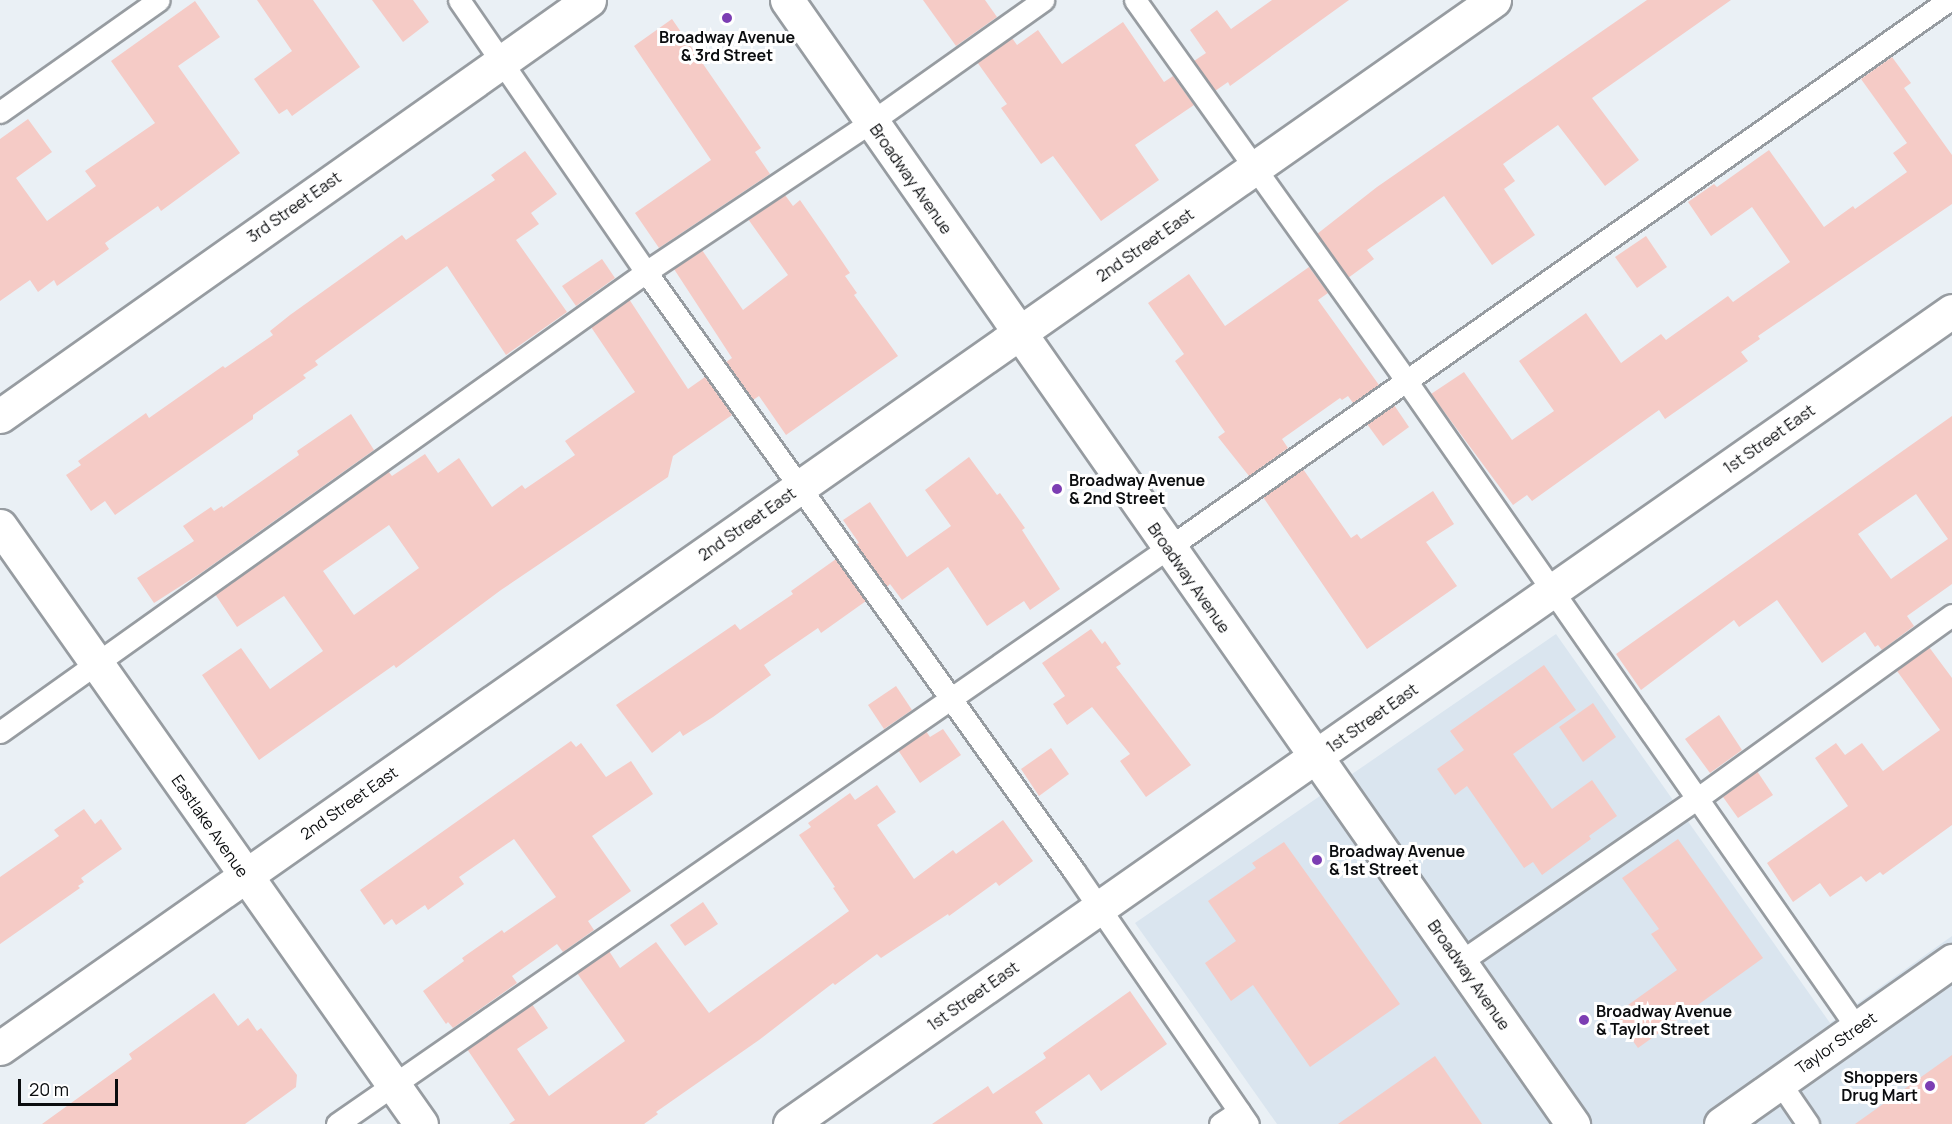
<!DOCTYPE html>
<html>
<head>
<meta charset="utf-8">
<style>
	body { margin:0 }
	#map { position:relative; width:1952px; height:1124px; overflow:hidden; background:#eaf0f5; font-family:Manrope,sans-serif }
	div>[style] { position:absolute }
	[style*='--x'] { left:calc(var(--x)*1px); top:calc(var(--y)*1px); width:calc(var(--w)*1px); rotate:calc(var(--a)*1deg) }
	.built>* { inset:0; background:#dae5ef }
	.building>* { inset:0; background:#f5cbc6 }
	.roads { filter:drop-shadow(2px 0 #979ca1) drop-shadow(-2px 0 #979ca1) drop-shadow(0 2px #979ca1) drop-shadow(0 -2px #979ca1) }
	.service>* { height:21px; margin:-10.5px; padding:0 10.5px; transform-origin:10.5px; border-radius:10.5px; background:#fff }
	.minor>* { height:33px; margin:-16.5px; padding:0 16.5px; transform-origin:16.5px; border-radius:16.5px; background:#fff }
	.secondary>* { height:33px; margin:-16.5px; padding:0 16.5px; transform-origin:16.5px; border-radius:16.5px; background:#fff }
	.dots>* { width:16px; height:16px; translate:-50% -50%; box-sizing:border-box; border:3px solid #fff; border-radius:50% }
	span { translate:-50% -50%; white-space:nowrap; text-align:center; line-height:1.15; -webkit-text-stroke:6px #fff; paint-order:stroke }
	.poi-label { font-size:16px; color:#0b0d0f; font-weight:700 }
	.left { translate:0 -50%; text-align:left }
	.right { translate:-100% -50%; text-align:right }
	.street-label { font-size:16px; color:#0b0d0f }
	.scale { position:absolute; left:18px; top:1079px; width:100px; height:27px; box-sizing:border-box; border:3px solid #0b0d0f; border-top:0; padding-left:8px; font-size:18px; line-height:21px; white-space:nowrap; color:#0b0d0f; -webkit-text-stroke:4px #fff; paint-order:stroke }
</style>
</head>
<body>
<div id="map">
	<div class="built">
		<i style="clip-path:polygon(1556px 634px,1830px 1023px,1952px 936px,1952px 1124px,1277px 1124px,1135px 923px)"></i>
	</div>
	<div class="building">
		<i style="clip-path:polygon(257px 0,313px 0,360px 67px,292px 116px,287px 109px,279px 114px,254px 79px,292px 51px)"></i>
		<i style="clip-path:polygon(372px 0,413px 0,429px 22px,403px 42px)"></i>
		<i style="clip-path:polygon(923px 0,985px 0,997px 17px,956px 46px)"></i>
		<i style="clip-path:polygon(1272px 0,1349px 0,1230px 86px,1228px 82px,1215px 91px,1194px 61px,1206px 53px,1190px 30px,1217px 10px,1231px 29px)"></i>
		<i style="clip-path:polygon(1647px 0,1731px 0,1592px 98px,1639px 160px,1605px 186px,1558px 125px,1503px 164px,1515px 181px,1504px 189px,1535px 235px,1492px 265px,1444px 196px,1367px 250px,1374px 259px,1348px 278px,1317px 234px,1377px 187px)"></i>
		<i style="clip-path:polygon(195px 1px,220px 37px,178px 66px,240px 153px,161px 211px,158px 206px,105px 243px,109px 249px,57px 286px,54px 280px,38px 292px,30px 280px,0 301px,0 139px,28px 119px,52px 152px,16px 178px,47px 221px,96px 186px,85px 171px,155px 123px,111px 61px)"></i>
		<i style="clip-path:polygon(672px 19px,761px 148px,755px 152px,770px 174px,659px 248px,635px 213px,711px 160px,634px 46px)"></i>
		<i style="clip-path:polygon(1123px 22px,1164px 82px,1173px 76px,1194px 105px,1135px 145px,1159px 180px,1101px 221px,1053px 156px,1041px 164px,1001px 108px,1007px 104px,977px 62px,1012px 38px,1017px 45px,1038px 30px,1062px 64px)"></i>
		<i style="clip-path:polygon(1892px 57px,1911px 83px,1904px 88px,1952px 155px,1952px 204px,1758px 336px,1760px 339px,1741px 352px,1748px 361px,1665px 419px,1659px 410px,1532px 501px,1527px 495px,1513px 505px,1431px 394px,1464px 372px,1512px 440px,1554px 411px,1519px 361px,1586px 313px,1621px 363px,1661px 334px,1666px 340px,1728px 296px,1733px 302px,1790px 262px,1752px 207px,1711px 236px,1688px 202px,1714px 184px,1717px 187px,1769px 150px,1824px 227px,1853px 206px,1855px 209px,1907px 172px,1893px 153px,1907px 143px,1861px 79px)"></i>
		<i style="clip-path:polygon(525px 151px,557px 194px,531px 213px,539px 224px,516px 240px,567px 312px,506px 355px,447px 266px,315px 361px,318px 365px,303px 375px,306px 378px,253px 415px,253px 419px,115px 515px,105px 501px,91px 511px,66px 475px,81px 465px,78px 461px,146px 413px,149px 418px,223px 366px,225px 368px,273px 335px,270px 331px,290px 315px,402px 235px,406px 240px,495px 180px,491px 175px)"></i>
		<i style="clip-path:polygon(785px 195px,793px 206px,800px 200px,825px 236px,850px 273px,845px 276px,857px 293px,854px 295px,898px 356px,786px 435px,759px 396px,753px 400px,726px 362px,732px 358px,674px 269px,702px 250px,743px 310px,788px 275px,748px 219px)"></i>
		<i style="clip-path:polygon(1646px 236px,1667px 267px,1637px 288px,1615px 257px)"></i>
		<i style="clip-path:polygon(602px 259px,615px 278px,576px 306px,562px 286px)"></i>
		<i style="clip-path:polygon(1309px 267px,1328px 293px,1318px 300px,1379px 385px,1353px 403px,1348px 396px,1342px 400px,1340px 398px,1282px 439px,1288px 448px,1249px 476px,1218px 437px,1225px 432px,1175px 361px,1184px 354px,1148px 303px,1189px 274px,1225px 326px)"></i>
		<i style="clip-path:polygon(evenodd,629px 299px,688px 389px,705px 377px,732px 415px,673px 456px,668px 477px,501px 590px,396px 668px,394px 665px,259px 760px,202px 675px,241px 648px,270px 689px,323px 651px,284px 596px,237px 627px,215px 594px,388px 471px,392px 476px,425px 454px,438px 473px,459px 458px,492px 507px,522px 485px,525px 489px,575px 455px,565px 441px,635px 392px,591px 327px,629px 299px,389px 525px,419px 568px,354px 615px,323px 571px,389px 525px)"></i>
		<i style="clip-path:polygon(1394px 405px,1409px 427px,1383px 446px,1367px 424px)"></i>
		<i style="clip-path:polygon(351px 414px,374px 450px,201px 573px,154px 603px,137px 578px,194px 541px,183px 526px,211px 507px,214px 511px,222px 506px,223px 508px,299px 455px,297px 451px)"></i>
		<i style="clip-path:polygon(evenodd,1952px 416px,1952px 584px,1907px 616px,1914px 626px,1882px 650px,1878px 645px,1875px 647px,1865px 632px,1822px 663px,1777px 600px,1739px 627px,1734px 620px,1641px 690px,1616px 654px,1952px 416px,1916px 494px,1948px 539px,1891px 579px,1858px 534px,1916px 494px)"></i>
		<i style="clip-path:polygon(969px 457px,997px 495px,1000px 493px,1025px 528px,1022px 530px,1060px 589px,1030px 610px,1024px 601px,987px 626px,948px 567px,902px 600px,890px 584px,887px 587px,856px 544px,859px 543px,843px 520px,870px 502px,907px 557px,951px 526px,925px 490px)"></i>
		<i style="clip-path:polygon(1303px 469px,1351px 538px,1357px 534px,1361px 539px,1433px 491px,1454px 524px,1426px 542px,1457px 586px,1367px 649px,1263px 497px)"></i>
		<i style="clip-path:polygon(836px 559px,866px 601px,821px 633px,818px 628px,764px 665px,771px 675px,713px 717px,683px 736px,680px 731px,652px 753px,616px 705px,735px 624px,740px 630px,793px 594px,791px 591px)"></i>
		<i style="clip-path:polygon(1091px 629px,1102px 644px,1105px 641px,1121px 664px,1116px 667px,1191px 765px,1146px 797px,1120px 761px,1130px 754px,1092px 707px,1067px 725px,1053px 704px,1065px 696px,1042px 663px)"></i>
		<i style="clip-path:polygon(1929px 647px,1952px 678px,1952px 825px,1883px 875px,1880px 872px,1866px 882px,1861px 876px,1830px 897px,1820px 883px,1793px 902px,1767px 863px,1848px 806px,1815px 758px,1836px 743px,1845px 755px,1862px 743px,1883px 771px,1940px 730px,1897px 671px)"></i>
		<i style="clip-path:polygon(1544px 665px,1576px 710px,1513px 754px,1552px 809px,1592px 780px,1617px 816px,1589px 836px,1591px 839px,1542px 875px,1533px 862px,1524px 868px,1467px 786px,1455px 795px,1437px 769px,1464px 750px,1450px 731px)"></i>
		<i style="clip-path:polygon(896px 686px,912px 710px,884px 729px,868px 705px)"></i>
		<i style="clip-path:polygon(1593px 703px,1616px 737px,1583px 762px,1559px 727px)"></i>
		<i style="clip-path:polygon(1719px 715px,1742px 750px,1710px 773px,1685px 739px)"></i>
		<i style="clip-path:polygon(943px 729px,961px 755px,920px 783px,898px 750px,926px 731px,930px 737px)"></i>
		<i style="clip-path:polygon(571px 741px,576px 747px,581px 743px,606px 777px,631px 761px,653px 794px,592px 836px,631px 891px,588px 921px,594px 930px,563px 952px,557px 944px,512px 976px,517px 983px,453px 1028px,448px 1022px,446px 1024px,423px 991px,464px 961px,462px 958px,502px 930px,504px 933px,556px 897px,514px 839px,459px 877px,464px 884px,428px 910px,425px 905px,396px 925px,392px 919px,384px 925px,360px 890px)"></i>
		<i style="clip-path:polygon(1051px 748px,1069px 774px,1039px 796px,1021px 769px)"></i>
		<i style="clip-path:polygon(1757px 771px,1773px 795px,1738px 818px,1723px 797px)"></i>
		<i style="clip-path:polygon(877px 785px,896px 812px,877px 825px,914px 879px,953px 850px,956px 854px,1003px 820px,1033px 861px,999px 886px,996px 882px,949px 916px,948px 914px,881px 958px,877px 954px,835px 985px,833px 983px,759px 1040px,656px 1112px,658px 1114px,644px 1124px,509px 1124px,515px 1120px,467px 1049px,532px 1004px,548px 1028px,517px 1049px,549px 1096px,625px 1041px,577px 973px,609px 951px,620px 968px,656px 942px,709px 1013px,849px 911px,833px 888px,835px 887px,799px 835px,811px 827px,808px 823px,850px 793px,855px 800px)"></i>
		<i style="clip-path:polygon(84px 809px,95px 824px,101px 819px,122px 849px,81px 878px,84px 882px,78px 886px,80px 888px,0 944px,0 877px,59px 836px,54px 830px)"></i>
		<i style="clip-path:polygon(1678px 839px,1763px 958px,1638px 1048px,1614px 1015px,1677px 970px,1651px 934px,1659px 929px,1622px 878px)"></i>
		<i style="clip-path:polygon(1284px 842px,1400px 1004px,1310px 1067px,1253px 985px,1231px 1001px,1205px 963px,1236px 941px,1208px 901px,1256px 868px,1252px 863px)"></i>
		<i style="clip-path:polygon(703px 902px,718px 924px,685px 946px,670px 925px)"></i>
		<i style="clip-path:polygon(1130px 991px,1167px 1044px,1101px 1091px,1089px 1074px,1035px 1112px,1043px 1124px,932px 1124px,988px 1086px,993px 1094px,1046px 1058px,1043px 1053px)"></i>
		<i style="clip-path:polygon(214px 993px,238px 1026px,248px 1018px,257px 1031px,261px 1028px,297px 1075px,296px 1087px,245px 1124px,42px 1124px,132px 1059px,129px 1054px)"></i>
		<i style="clip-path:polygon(1952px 1055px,1952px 1124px,1855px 1124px)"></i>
		<i style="clip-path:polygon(1435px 1056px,1482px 1124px,1338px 1124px)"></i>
	</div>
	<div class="roads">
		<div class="service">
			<i style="--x:459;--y:0;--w:330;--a:55.5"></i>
			<i style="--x:646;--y:272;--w:736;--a:54.45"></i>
			<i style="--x:1074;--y:871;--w:307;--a:55.5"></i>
			<i style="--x:1135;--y:0;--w:465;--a:54.5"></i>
			<i style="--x:1405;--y:379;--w:791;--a:55.14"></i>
			<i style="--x:0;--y:112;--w:194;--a:-35.2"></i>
			<i style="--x:0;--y:732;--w:793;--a:-35.45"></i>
			<i style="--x:646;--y:272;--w:270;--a:-33.7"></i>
			<i style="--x:871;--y:122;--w:211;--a:-35.3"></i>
			<i style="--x:1460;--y:962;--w:289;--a:-34.6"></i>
			<i style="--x:1698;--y:798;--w:313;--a:-35.8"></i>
			<i style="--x:1780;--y:1083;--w:50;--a:55.7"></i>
			<i style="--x:337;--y:1124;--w:1011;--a:-34.73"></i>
			<i style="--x:1168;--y:548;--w:954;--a:-35.06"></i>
			<i style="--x:1220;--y:1124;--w:23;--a:-34"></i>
		</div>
		<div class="minor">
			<i style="--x:0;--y:416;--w:721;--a:-35.23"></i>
			<i style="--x:0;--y:526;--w:731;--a:54.85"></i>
			<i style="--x:0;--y:1048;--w:1825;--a:-35.05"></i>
			<i style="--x:790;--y:1124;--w:1418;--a:-34.98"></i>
		</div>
		<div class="secondary">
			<i style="--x:787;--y:0;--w:1372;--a:55.04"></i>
			<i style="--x:1721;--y:1124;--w:283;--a:-35.2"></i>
		</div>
	</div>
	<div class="dots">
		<i style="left:727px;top:18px;background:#7c3eb3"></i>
		<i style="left:1057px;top:489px;background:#7c3eb3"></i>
		<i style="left:1317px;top:860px;background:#7c3eb3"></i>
		<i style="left:1584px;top:1020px;background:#7c3eb3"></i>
		<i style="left:1930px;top:1086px;background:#7c3eb3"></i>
	</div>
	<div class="poi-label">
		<span style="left:727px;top:46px">Broadway Avenue<br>&amp; 3rd Street</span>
		<span class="left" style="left:1069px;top:489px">Broadway Avenue<br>&amp; 2nd Street</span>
		<span class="left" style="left:1329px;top:860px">Broadway Avenue<br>&amp; 1st Street</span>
		<span class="left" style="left:1596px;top:1020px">Broadway Avenue<br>&amp; Taylor Street</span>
		<span class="right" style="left:1918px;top:1086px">Shoppers<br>Drug Mart</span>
	</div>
	<div class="street-label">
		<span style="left:911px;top:179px;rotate:55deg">Broadway Avenue</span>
		<span style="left:294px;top:207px;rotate:-35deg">3rd Street East</span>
		<span style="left:1145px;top:245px;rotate:-35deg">2nd Street East</span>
		<span style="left:1769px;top:439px;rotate:-35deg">1st Street East</span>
		<span style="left:747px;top:524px;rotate:-35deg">2nd Street East</span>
		<span style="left:1189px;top:578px;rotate:55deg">Broadway Avenue</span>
		<span style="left:1372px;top:718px;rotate:-35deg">1st Street East</span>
		<span style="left:349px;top:803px;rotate:-35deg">2nd Street East</span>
		<span style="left:210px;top:826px;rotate:55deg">Eastlake Avenue</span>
		<span style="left:1469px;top:975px;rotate:55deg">Broadway Avenue</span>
		<span style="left:973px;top:996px;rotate:-35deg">1st Street East</span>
		<span style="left:1836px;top:1043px;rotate:-35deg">Taylor Street</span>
	</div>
	<div class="scale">20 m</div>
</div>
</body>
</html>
